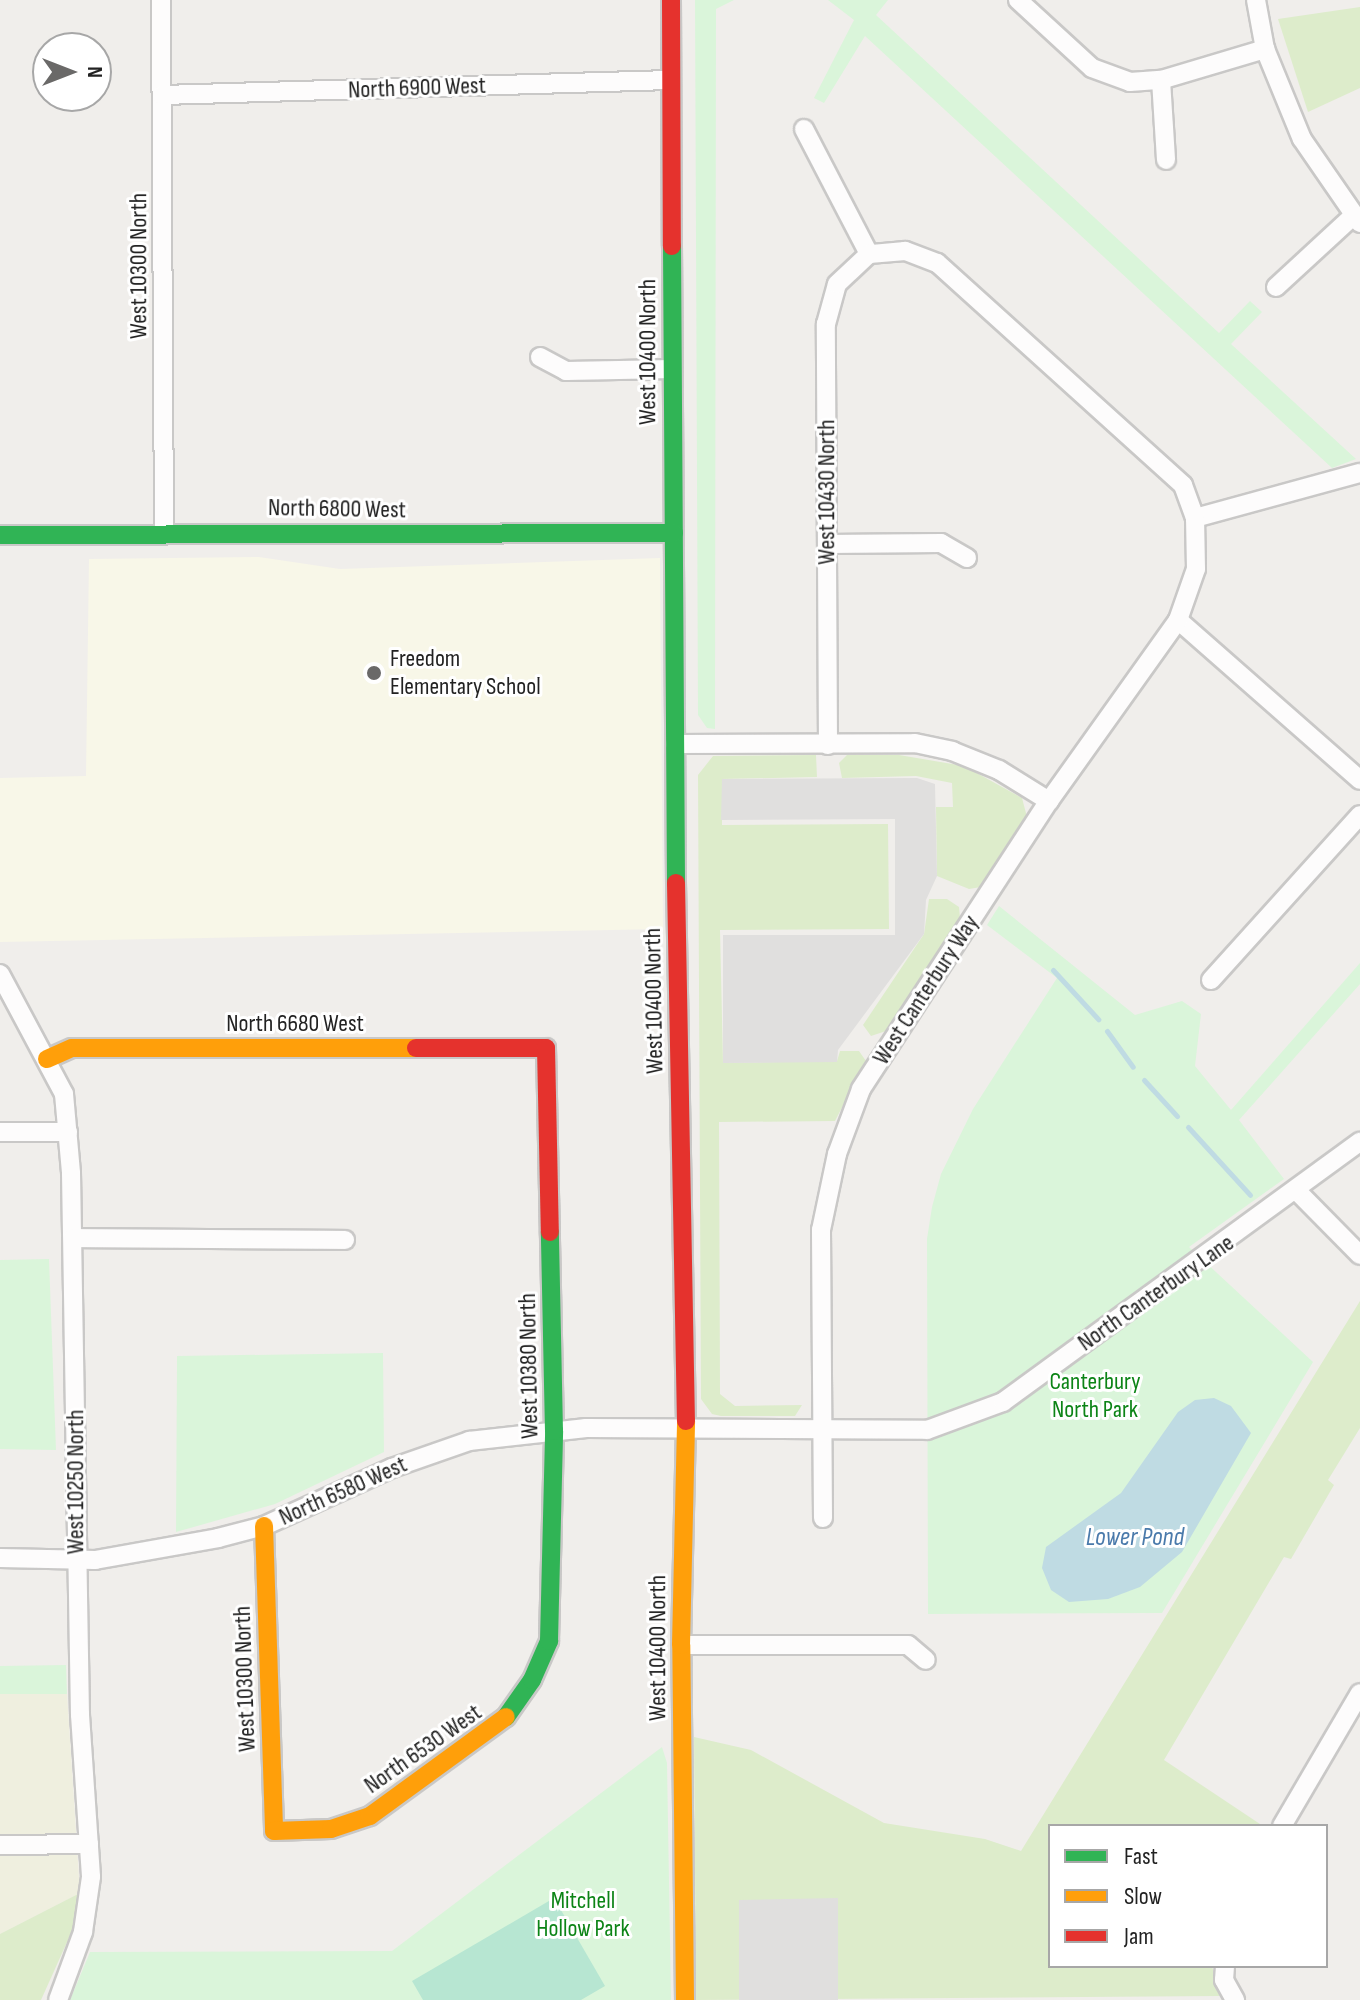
<!DOCTYPE html>
<html>
<head>
<meta charset="utf-8">
<style>
	body { margin:0 }
	#map { position:relative; width:1360px; height:2000px; overflow:hidden; background:#f0eeeb; font-family:"Sofia Sans Condensed",sans-serif }
	div>[style] { position:absolute }
	[style*='--x'] { left:calc(var(--x)*1px); top:calc(var(--y)*1px); width:calc(var(--w)*1px); rotate:calc(var(--a)*1deg) }
	.education>* { inset:0; background:#f8f7e8 }
	.farmland>* { inset:0; background:#efefdf }
	.grass>* { inset:0; background:#ddeccb }
	.park>* { inset:0; background:#daf5da }
	.pitch>* { inset:0; background:#b7e6d2 }
	.parking>* { inset:0; background:#e0dfde }
	.water>* { inset:0; background:#bfdbe3 }
	.stream>* { height:5px; margin:-2.5px; padding:0 2.5px; transform-origin:2.5px; border-radius:2.5px; background:#bfdbe3 }
	.roads { filter:drop-shadow(2px 0 #c9c8c7) drop-shadow(-2px 0 #c9c8c7) drop-shadow(0 2px #c9c8c7) drop-shadow(0 -2px #c9c8c7) }
	.street>* { height:18px; margin:-9px; padding:0 9px; transform-origin:9px; border-radius:9px; background:#fdfcfc }
	.fast>* { height:18px; margin:-9px; padding:0 9px; transform-origin:9px; border-radius:9px; background:#30b455 }
	.slow>* { height:18px; margin:-9px; padding:0 9px; transform-origin:9px; border-radius:9px; background:#ff9f0a }
	.jam>* { height:18px; margin:-9px; padding:0 9px; transform-origin:9px; border-radius:9px; background:#e5322d }
	.dots>* { width:22px; height:22px; translate:-50% -50%; box-sizing:border-box; border:4px solid #fff; border-radius:50% }
	span { translate:-50% -50%; white-space:nowrap; text-align:center; line-height:1.15; -webkit-text-stroke:6px #fff; paint-order:stroke }
	.street-label { font-size:24px; color:#222 }
	.poi-label { font-size:24px; color:#222 }
	.left { translate:0 -50%; text-align:left }
	.park-label { font-size:24px; color:#0c8416 }
	.water-label { font-size:26px; color:#4a7aab; font-style:italic }
	.legend { position:absolute; left:1048px; top:1824px; width:280px; height:144px; box-sizing:border-box; background:#fff; border:2px solid #a7a7a7; margin:0; padding:10px 14px; list-style:none; font-size:24px; color:#222 }
	.legend li { display:flex; align-items:center; gap:16px; height:40px }
	.legend b { width:40px; border:2px solid #a7a7a7 }
	.north { position:absolute; left:32px; top:32px; width:80px; height:80px; box-sizing:border-box; background:#fff; border:2px solid #a7a7a7; border-radius:50%; rotate:90deg; font-size:22px; font-weight:700; line-height:32px; text-align:center; color:#222 }
	.north::after { content:''; display:block; margin:auto; width:28px; height:36px; background:#6a6968; clip-path:polygon(50% 0,100% 100%,50% 72%,0 100%) }
</style>
</head>
<body>
<div id="map">
	<div class="education">
		<i style="clip-path:polygon(259px 557px,340px 569px,660px 558px,663px 929px,0 942px,0 778px,86px 776px,89px 559px)"></i>
	</div>
	<div class="farmland">
		<i style="clip-path:polygon(0 1694px,67px 1694px,80px 1893px,0 1934px)"></i>
	</div>
	<div class="grass">
		<i style="clip-path:polygon(1360px 7px,1360px 88px,1308px 112px,1278px 19px)"></i>
		<i style="clip-path:polygon(816px 755px,817px 777px,722px 779px,722px 825px,888px 824px,889px 929px,720px 930px,723px 1063px,837px 1061px,840px 1051px,859px 1051px,866px 1061px,835px 1121px,719px 1122px,720px 1394px,735px 1406px,802px 1405px,795px 1416px,721px 1416px,712px 1414px,701px 1399px,698px 775px,713px 756px)"></i>
		<i style="clip-path:polygon(847px 755px,899px 755px,964px 766px,1022px 798px,1027px 817px,981px 887px,969px 889px,937px 876px,936px 807px,953px 807px,952px 783px,916px 776px,842px 778px,839px 763px)"></i>
		<i style="clip-path:polygon(929px 899px,947px 899px,959px 907px,960px 918px,886px 1031px,871px 1036px,863px 1025px,924px 934px)"></i>
		<i style="clip-path:polygon(1360px 1301px,1360px 1428px,1328px 1480px,1334px 1485px,1291px 1559px,1284px 1557px,1164px 1760px,1263px 1826px,1050px 1826px,1050px 1966px,1212px 1966px,1220px 1996px,696px 2000px,694px 1737px,751px 1750px,884px 1823px,985px 1839px,1021px 1851px)"></i>
		<i style="clip-path:polygon(80px 1893px,77px 1920px,41px 2000px,0 2000px,0 1934px)"></i>
	</div>
	<div class="park">
		<i style="clip-path:polygon(695px 0,734px 0,716px 9px,715px 729px,707px 728px,698px 715px)"></i>
		<i style="clip-path:polygon(828px 0,888px 0,876px 15px,1219px 333px,1250px 301px,1262px 312px,1231px 344px,1356px 459px,1332px 468px,865px 36px,824px 103px,814px 98px,854px 20px)"></i>
		<i style="clip-path:polygon(999px 906px,1135px 1015px,1182px 1001px,1201px 1014px,1195px 1066px,1231px 1110px,1360px 963px,1360px 984px,1239px 1120px,1284px 1179px,1189px 1247px,1313px 1362px,1162px 1613px,928px 1614px,927px 1239px,932px 1207px,941px 1174px,973px 1109px,1057px 978px,987px 925px)"></i>
		<i style="clip-path:polygon(49px 1259px,56px 1450px,0 1449px,0 1260px)"></i>
		<i style="clip-path:polygon(383px 1353px,384px 1452px,275px 1504px,176px 1532px,177px 1356px)"></i>
		<i style="clip-path:polygon(66px 1665px,67px 1694px,0 1694px,0 1666px)"></i>
		<i style="clip-path:polygon(662px 1747px,667px 1763px,671px 2000px,70px 2000px,90px 1952px,392px 1951px)"></i>
	</div>
	<div class="pitch">
		<i style="clip-path:polygon(554px 1898px,605px 1986px,581px 2000px,423px 2000px,412px 1981px)"></i>
	</div>
	<div class="parking">
		<i style="clip-path:polygon(917px 778px,935px 784px,937px 876px,926px 900px,924px 934px,838px 1050px,837px 1062px,723px 1063px,723px 935px,895px 935px,895px 819px,721px 820px,722px 779px)"></i>
		<i style="clip-path:polygon(838px 1898px,838px 2000px,739px 2000px,739px 1900px)"></i>
	</div>
	<div class="water">
		<i style="clip-path:polygon(1214px 1398px,1231px 1406px,1251px 1433px,1182px 1552px,1140px 1587px,1108px 1599px,1069px 1602px,1051px 1590px,1042px 1568px,1046px 1547px,1121px 1493px,1178px 1412px,1195px 1400px)"></i>
	</div>
	<div class="stream">
		<i style="--x:1053;--y:970;--w:67;--a:47.4"></i>
		<i style="--x:1107;--y:1031;--w:44;--a:54.2"></i>
		<i style="--x:1144;--y:1080;--w:49;--a:47.5"></i>
		<i style="--x:1188;--y:1127;--w:92;--a:47.6"></i>
	</div>
	<div class="roads">
		<div class="street">
			<i style="--x:161;--y:0;--w:532;--a:89.68"></i>
			<i style="--x:1018;--y:0;--w:100;--a:42.6"></i>
			<i style="--x:1092;--y:68;--w:40;--a:20.2"></i>
			<i style="--x:1130;--y:82;--w:31;--a:-4"></i>
			<i style="--x:1161;--y:80;--w:109;--a:-16.6"></i>
			<i style="--x:1256;--y:0;--w:50;--a:79.6"></i>
			<i style="--x:1265;--y:49;--w:97;--a:67.7"></i>
			<i style="--x:1302;--y:139;--w:102;--a:55.4"></i>
			<i style="--x:1161;--y:80;--w:80;--a:86.4"></i>
			<i style="--x:162;--y:95;--w:509;--a:-1.69"></i>
			<i style="--x:804;--y:129;--w:141;--a:62.5"></i>
			<i style="--x:1276;--y:287;--w:105;--a:-42.7"></i>
			<i style="--x:540;--y:357;--w:30;--a:28"></i>
			<i style="--x:566;--y:371;--w:106;--a:-1.1"></i>
			<i style="--x:1195;--y:518;--w:171;--a:-15.3"></i>
			<i style="--x:827;--y:544;--w:114;--a:-0.5"></i>
			<i style="--x:941;--y:543;--w:30;--a:30"></i>
			<i style="--x:1178;--y:620;--w:242;--a:41.3"></i>
			<i style="--x:675;--y:744;--w:240;--a:-0.2"></i>
			<i style="--x:915;--y:743;--w:38;--a:12"></i>
			<i style="--x:952;--y:751;--w:51;--a:22"></i>
			<i style="--x:999;--y:770;--w:59;--a:31.8"></i>
			<i style="--x:828;--y:745;--w:421;--a:-90.3"></i>
			<i style="--x:826;--y:324;--w:41;--a:-74.6"></i>
			<i style="--x:837;--y:284;--w:44;--a:-43.2"></i>
			<i style="--x:0;--y:974;--w:136;--a:61.9"></i>
			<i style="--x:64;--y:1094;--w:79;--a:84.9"></i>
			<i style="--x:71;--y:1173;--w:542;--a:89.05"></i>
			<i style="--x:80;--y:1715;--w:162;--a:86.1"></i>
			<i style="--x:91;--y:1877;--w:56;--a:98.3"></i>
			<i style="--x:83;--y:1932;--w:72;--a:110.2"></i>
			<i style="--x:1211;--y:980;--w:222;--a:-47.9"></i>
			<i style="--x:0;--y:1132;--w:68;--a:0"></i>
			<i style="--x:1296;--y:1190;--w:91;--a:45.4"></i>
			<i style="--x:73;--y:1238;--w:272;--a:0.4"></i>
			<i style="--x:823;--y:1518;--w:288;--a:-90.4"></i>
			<i style="--x:821;--y:1230;--w:78;--a:-78.1"></i>
			<i style="--x:837;--y:1154;--w:69;--a:-69.7"></i>
			<i style="--x:861;--y:1089;--w:344;--a:-56.9"></i>
			<i style="--x:1049;--y:801;--w:222;--a:-54.5"></i>
			<i style="--x:1178;--y:620;--w:54;--a:-70.6"></i>
			<i style="--x:1196;--y:569;--w:51;--a:-91.1"></i>
			<i style="--x:1195;--y:518;--w:35;--a:-110"></i>
			<i style="--x:1183;--y:485;--w:331;--a:-137.9"></i>
			<i style="--x:937;--y:263;--w:34;--a:-159"></i>
			<i style="--x:905;--y:251;--w:36;--a:175"></i>
			<i style="--x:0;--y:1558;--w:95;--a:1.2"></i>
			<i style="--x:95;--y:1560;--w:125;--a:-10.1"></i>
			<i style="--x:218;--y:1538;--w:48;--a:-14.6"></i>
			<i style="--x:264;--y:1526;--w:141;--a:-24.4"></i>
			<i style="--x:392;--y:1468;--w:82;--a:-19.3"></i>
			<i style="--x:469;--y:1441;--w:118;--a:-6.3"></i>
			<i style="--x:586;--y:1428;--w:341;--a:0.3"></i>
			<i style="--x:927;--y:1430;--w:81;--a:-20.2"></i>
			<i style="--x:1003;--y:1402;--w:442;--a:-36.1"></i>
			<i style="--x:681;--y:1645;--w:227;--a:0"></i>
			<i style="--x:908;--y:1645;--w:23;--a:40"></i>
			<i style="--x:1282;--y:1826;--w:154;--a:-59.6"></i>
			<i style="--x:0;--y:1845;--w:89;--a:-0.6"></i>
			<i style="--x:1225;--y:1966;--w:14;--a:94"></i>
			<i style="--x:1224;--y:1980;--w:23;--a:61"></i>
		</div>
		<div class="fast">
			<i style="--x:672;--y:246;--w:637;--a:89.64"></i>
			<i style="--x:0;--y:535;--w:674;--a:-0.17"></i>
			<i style="--x:506;--y:1717;--w:45;--a:-54.9"></i>
			<i style="--x:532;--y:1680;--w:43;--a:-66.4"></i>
			<i style="--x:549;--y:1641;--w:210;--a:-88.6"></i>
			<i style="--x:554;--y:1431;--w:199;--a:-91.2"></i>
		</div>
		<div class="slow">
			<i style="--x:47;--y:1059;--w:27;--a:-24"></i>
			<i style="--x:72;--y:1048;--w:344;--a:0"></i>
			<i style="--x:264;--y:1526;--w:305;--a:88.1"></i>
			<i style="--x:274;--y:1831;--w:57;--a:-2"></i>
			<i style="--x:331;--y:1829;--w:41;--a:-18.4"></i>
			<i style="--x:370;--y:1816;--w:168;--a:-36.1"></i>
			<i style="--x:685;--y:2000;--w:355;--a:-90.6"></i>
			<i style="--x:681;--y:1645;--w:224;--a:-88.7"></i>
		</div>
		<div class="jam">
			<i style="--x:671;--y:0;--w:246;--a:89.8"></i>
			<i style="--x:676;--y:883;--w:538;--a:88.94"></i>
			<i style="--x:416;--y:1048;--w:130;--a:0"></i>
			<i style="--x:546;--y:1048;--w:184;--a:88.8"></i>
		</div>
	</div>
	<div class="dots">
		<i style="left:374px;top:673px;background:#6a6968"></i>
	</div>
	<div class="street-label">
		<span style="left:417px;top:88px;rotate:-2deg">North 6900 West</span>
		<span style="left:139px;top:266px;rotate:-90deg">West 10300 North</span>
		<span style="left:648px;top:352px;rotate:-90deg">West 10400 North</span>
		<span style="left:827px;top:492px;rotate:-90deg">West 10430 North</span>
		<span style="left:337px;top:509px;rotate:1deg">North 6800 West</span>
		<span style="left:926px;top:990px;rotate:-57deg">West Canterbury Way</span>
		<span style="left:654px;top:1001px;rotate:-91deg">West 10400 North</span>
		<span style="left:295px;top:1024px">North 6680 West</span>
		<span style="left:1156px;top:1293px;rotate:-35deg">North Canterbury Lane</span>
		<span style="left:529px;top:1366px;rotate:-91deg">West 10380 North</span>
		<span style="left:76px;top:1482px;rotate:-90deg">West 10250 North</span>
		<span style="left:343px;top:1491px;rotate:-24deg">North 6580 West</span>
		<span style="left:658px;top:1648px;rotate:-90deg">West 10400 North</span>
		<span style="left:245px;top:1679px;rotate:-92deg">West 10300 North</span>
		<span style="left:423px;top:1749px;rotate:-35deg">North 6530 West</span>
	</div>
	<div class="poi-label">
		<span class="left" style="left:390px;top:673px">Freedom<br>Elementary School</span>
	</div>
	<div class="park-label">
		<span style="left:1095px;top:1396px">Canterbury<br>North Park</span>
		<span style="left:583px;top:1915px">Mitchell<br>Hollow Park</span>
	</div>
	<div class="water-label">
		<span style="left:1135px;top:1538px">Lower Pond</span>
	</div>
	<ul class="legend">
	<li><b style="height:10px;background:#30b455"></b>Fast</li>
	<li><b style="height:10px;background:#ff9f0a"></b>Slow</li>
	<li><b style="height:10px;background:#e5322d"></b>Jam</li>
	</ul>
	<div class="north">N</div>
</div>
</body>
</html>
